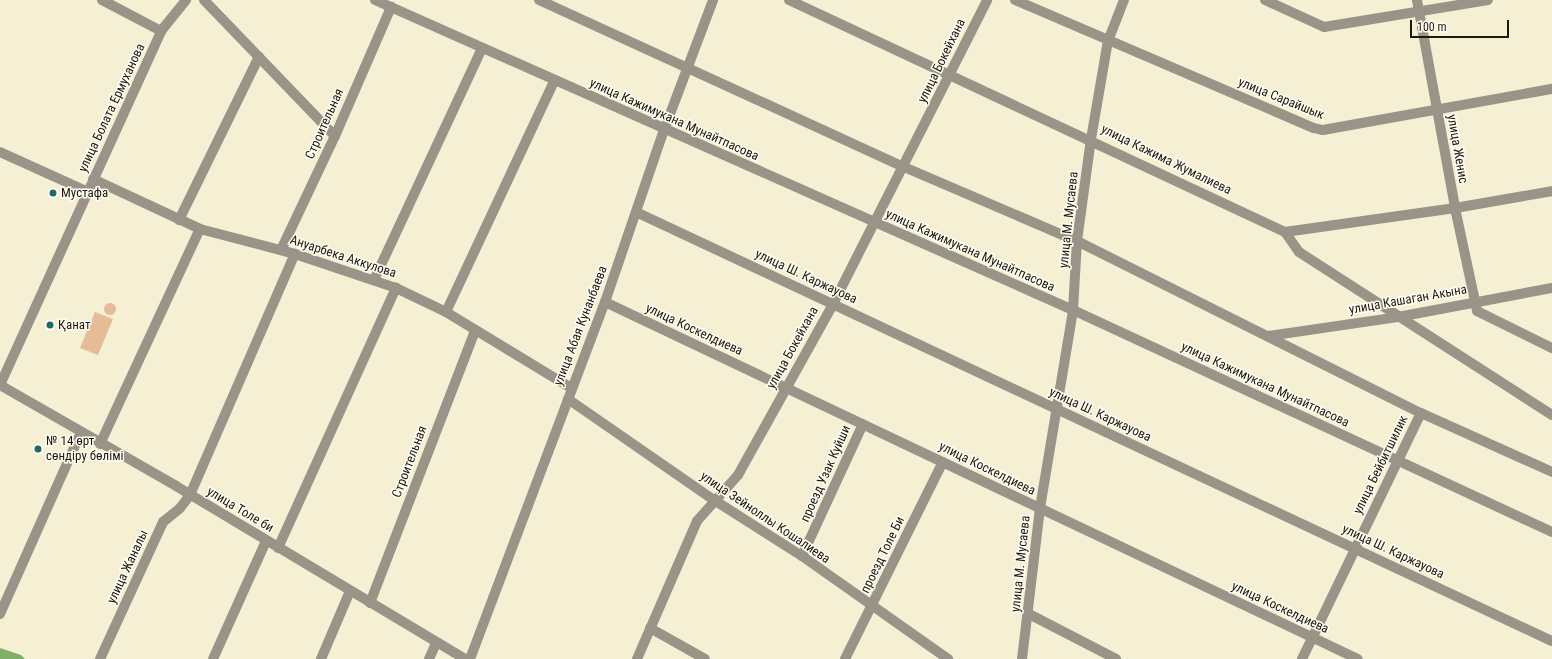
<!DOCTYPE html>
<html>
<head>
<meta charset="utf-8">
<style>
	body { margin:0 }
	#map { position:relative; width:1552px; height:659px; overflow:hidden; background:#f5f0d3; font-family:"Roboto Condensed",sans-serif }
	div>[style] { position:absolute }
	[style*='--x'] { left:calc(var(--x)*1px); top:calc(var(--y)*1px); width:calc(var(--w)*1px); rotate:calc(var(--a)*1deg) }
	.green>* { inset:0; background:#e5bb98 }
	.round { border-radius:50% }
	.water>* { inset:0; background:#81b06b }
	.minor>* { height:10px; margin:-5px; padding:0 5px; transform-origin:5px; border-radius:5px; background:#999388 }
	.dots>* { width:11px; height:11px; translate:-50% -50%; box-sizing:border-box; border:2px solid #fffdf1; border-radius:50% }
	span { translate:-50% -50%; white-space:nowrap; text-align:center; line-height:1.15; -webkit-text-stroke:3px #fffdf1; paint-order:stroke }
	.street-label { font-size:13px; color:#1c1a10 }
	.poi-label { font-size:13px; color:#1c1a10 }
	.left { translate:0 -50%; text-align:left }
	.scale { position:absolute; left:1410px; top:20px; width:99px; height:18px; box-sizing:border-box; border:2px solid #1c1a10; border-top:0; padding-left:5px; font-size:12px; line-height:14px; white-space:nowrap; color:#1c1a10; -webkit-text-stroke:3px #fffdf1; paint-order:stroke }
</style>
</head>
<body>
<div id="map">
	<div class="green">
		<i class="round" style="left:104px;top:303px;width:12px;height:12px"></i>
		<i style="clip-path:polygon(95px 312px,113px 319px,98px 355px,80px 348px)"></i>
	</div>
	<div class="water">
		<i style="clip-path:polygon(0 648px,21px 655px,25px 659px,0 659px)"></i>
	</div>
	<div class="minor">
		<i style="--x:102;--y:0;--w:67;--a:27.7"></i>
		<i style="--x:204;--y:0;--w:189;--a:46.1"></i>
		<i style="--x:375;--y:0;--w:764;--a:23.95"></i>
		<i style="--x:1073;--y:310;--w:528;--a:24.87"></i>
		<i style="--x:539;--y:0;--w:401;--a:24.6"></i>
		<i style="--x:904;--y:167;--w:188;--a:23.2"></i>
		<i style="--x:1077;--y:241;--w:385;--a:26.6"></i>
		<i style="--x:1421;--y:413;--w:144;--a:24.2"></i>
		<i style="--x:789;--y:0;--w:548;--a:25.07"></i>
		<i style="--x:1285;--y:232;--w:172;--a:-8"></i>
		<i style="--x:1455;--y:208;--w:98;--a:-9.9"></i>
		<i style="--x:1015;--y:0;--w:325;--a:23.2"></i>
		<i style="--x:1314;--y:128;--w:9;--a:13"></i>
		<i style="--x:1323;--y:130;--w:233;--a:-10.2"></i>
		<i style="--x:1265;--y:0;--w:65;--a:24.6"></i>
		<i style="--x:1324;--y:27;--w:166;--a:-9.3"></i>
		<i style="--x:1417;--y:0;--w:211;--a:79.6"></i>
		<i style="--x:1455;--y:208;--w:105;--a:77.9"></i>
		<i style="--x:1477;--y:311;--w:84;--a:26.3"></i>
		<i style="--x:0;--y:152;--w:97;--a:24.4"></i>
		<i style="--x:93;--y:179;--w:118;--a:25"></i>
		<i style="--x:200;--y:229;--w:98;--a:14.7"></i>
		<i style="--x:295;--y:254;--w:107;--a:18.6"></i>
		<i style="--x:396;--y:288;--w:55;--a:25.6"></i>
		<i style="--x:446;--y:312;--w:146;--a:31.3"></i>
		<i style="--x:636;--y:212;--w:1011;--a:25.1"></i>
		<i style="--x:179;--y:220;--w:182;--a:-63.9"></i>
		<i style="--x:1285;--y:232;--w:24;--a:55"></i>
		<i style="--x:1299;--y:252;--w:301;--a:32.8"></i>
		<i style="--x:281;--y:250;--w:126;--a:-64.7"></i>
		<i style="--x:335;--y:136;--w:141;--a:-66.5"></i>
		<i style="--x:374;--y:280;--w:256;--a:-65"></i>
		<i style="--x:605;--y:302;--w:833;--a:25.37"></i>
		<i style="--x:446;--y:312;--w:255;--a:-64.9"></i>
		<i style="--x:1268;--y:336;--w:131;--a:-8.3"></i>
		<i style="--x:1398;--y:317;--w:157;--a:-10.7"></i>
		<i style="--x:0;--y:385;--w:203;--a:29.8"></i>
		<i style="--x:176;--y:486;--w:337;--a:30.9"></i>
		<i style="--x:0;--y:385;--w:389;--a:-65.5"></i>
		<i style="--x:161;--y:31;--w:40;--a:-51"></i>
		<i style="--x:568;--y:399;--w:178;--a:34.7"></i>
		<i style="--x:714;--y:500;--w:104;--a:32.5"></i>
		<i style="--x:802;--y:556;--w:179;--a:35.2"></i>
		<i style="--x:100;--y:444;--w:237;--a:-65.1"></i>
		<i style="--x:278;--y:548;--w:286;--a:-65.6"></i>
		<i style="--x:802;--y:556;--w:145;--a:-65.2"></i>
		<i style="--x:370;--y:603;--w:292;--a:-68.9"></i>
		<i style="--x:0;--y:614;--w:199;--a:-66"></i>
		<i style="--x:1029;--y:614;--w:98;--a:27.3"></i>
		<i style="--x:650;--y:628;--w:63;--a:29.4"></i>
		<i style="--x:100;--y:659;--w:151;--a:-65.3"></i>
		<i style="--x:163;--y:522;--w:22;--a:-39"></i>
		<i style="--x:180;--y:508;--w:16;--a:-52"></i>
		<i style="--x:190;--y:495;--w:263;--a:-66.5"></i>
		<i style="--x:213;--y:659;--w:129;--a:-65.8"></i>
		<i style="--x:321;--y:659;--w:74;--a:-66.9"></i>
		<i style="--x:429;--y:659;--w:17;--a:-66"></i>
		<i style="--x:470;--y:659;--w:382;--a:-69.3"></i>
		<i style="--x:605;--y:302;--w:182;--a:-71.1"></i>
		<i style="--x:664;--y:130;--w:139;--a:-69.3"></i>
		<i style="--x:637;--y:659;--w:150;--a:-66.5"></i>
		<i style="--x:697;--y:521;--w:62;--a:-48.3"></i>
		<i style="--x:738;--y:475;--w:196;--a:-60.9"></i>
		<i style="--x:833;--y:304;--w:341;--a:-63.1"></i>
		<i style="--x:845;--y:659;--w:220;--a:-63.6"></i>
		<i style="--x:1022;--y:659;--w:152;--a:-83.2"></i>
		<i style="--x:1040;--y:508;--w:201;--a:-80.5"></i>
		<i style="--x:1073;--y:310;--w:69;--a:-86.7"></i>
		<i style="--x:1077;--y:241;--w:103;--a:-82.2"></i>
		<i style="--x:1091;--y:139;--w:99;--a:-80.2"></i>
		<i style="--x:1108;--y:41;--w:44;--a:-68.7"></i>
		<i style="--x:1302;--y:659;--w:273;--a:-64.2"></i>
	</div>
	<div class="dots">
		<i style="left:53px;top:193px;background:#1e6a68"></i>
		<i style="left:50px;top:325px;background:#1e6a68"></i>
		<i style="left:38px;top:449px;background:#1e6a68"></i>
	</div>
	<div class="street-label">
		<span style="left:942px;top:61px;rotate:-64deg">улица Бокейхана</span>
		<span style="left:1281px;top:99px;rotate:22deg">улица Сарайшык</span>
		<span style="left:112px;top:108px;rotate:-65deg">улица Болата Ермуханова</span>
		<span style="left:674px;top:120px;rotate:24deg">улица Кажимукана Мунайтпасова</span>
		<span style="left:325px;top:124px;rotate:-66deg">Строительная</span>
		<span style="left:1457px;top:149px;rotate:80deg">улица Женис</span>
		<span style="left:1166px;top:160px;rotate:26deg">улица Кажима Жумалиева</span>
		<span style="left:1069px;top:220px;rotate:-84deg">улица М. Мусаева</span>
		<span style="left:970px;top:251px;rotate:24deg">улица Кажимукана Мунайтпасова</span>
		<span style="left:343px;top:257px;rotate:18deg">Ануарбека Аккулова</span>
		<span style="left:806px;top:277px;rotate:25deg">улица Ш. Каржауова</span>
		<span style="left:1408px;top:300px;rotate:-10deg">улица Кашаган Акына</span>
		<span style="left:581px;top:326px;rotate:-69deg">улица Абая Кунанбаева</span>
		<span style="left:694px;top:330px;rotate:25deg">улица Коскелдиева</span>
		<span style="left:793px;top:348px;rotate:-61deg">улица Бокейхана</span>
		<span style="left:1265px;top:385px;rotate:25deg">улица Кажимукана Мунайтпасова</span>
		<span style="left:1100px;top:415px;rotate:25deg">улица Ш. Каржауова</span>
		<span style="left:410px;top:462px;rotate:-69deg">Строительная</span>
		<span style="left:1381px;top:465px;rotate:-64deg">улица Бейбитшилик</span>
		<span style="left:987px;top:469px;rotate:26deg">улица Коскелдиева</span>
		<span style="left:826px;top:474px;rotate:-66deg">проезд Узак Куйши</span>
		<span style="left:240px;top:510px;rotate:31deg">улица Толе би</span>
		<span style="left:765px;top:518px;rotate:34deg">улица Зейноллы Кошалиева</span>
		<span style="left:1393px;top:552px;rotate:25deg">улица Ш. Каржауова</span>
		<span style="left:883px;top:555px;rotate:-64deg">проезд Толе Би</span>
		<span style="left:1021px;top:564px;rotate:-84deg">улица М. Мусаева</span>
		<span style="left:128px;top:567px;rotate:-65deg">улица Жаналы</span>
		<span style="left:1280px;top:608px;rotate:25deg">улица Коскелдиева</span>
	</div>
	<div class="poi-label">
		<span class="left" style="left:61px;top:193px">Мустафа</span>
		<span class="left" style="left:58px;top:325px">Қанат</span>
		<span class="left" style="left:46px;top:449px">№ 14 өрт<br>сөндіру бөлімі</span>
	</div>
	<div class="scale">100 m</div>
</div>
</body>
</html>
